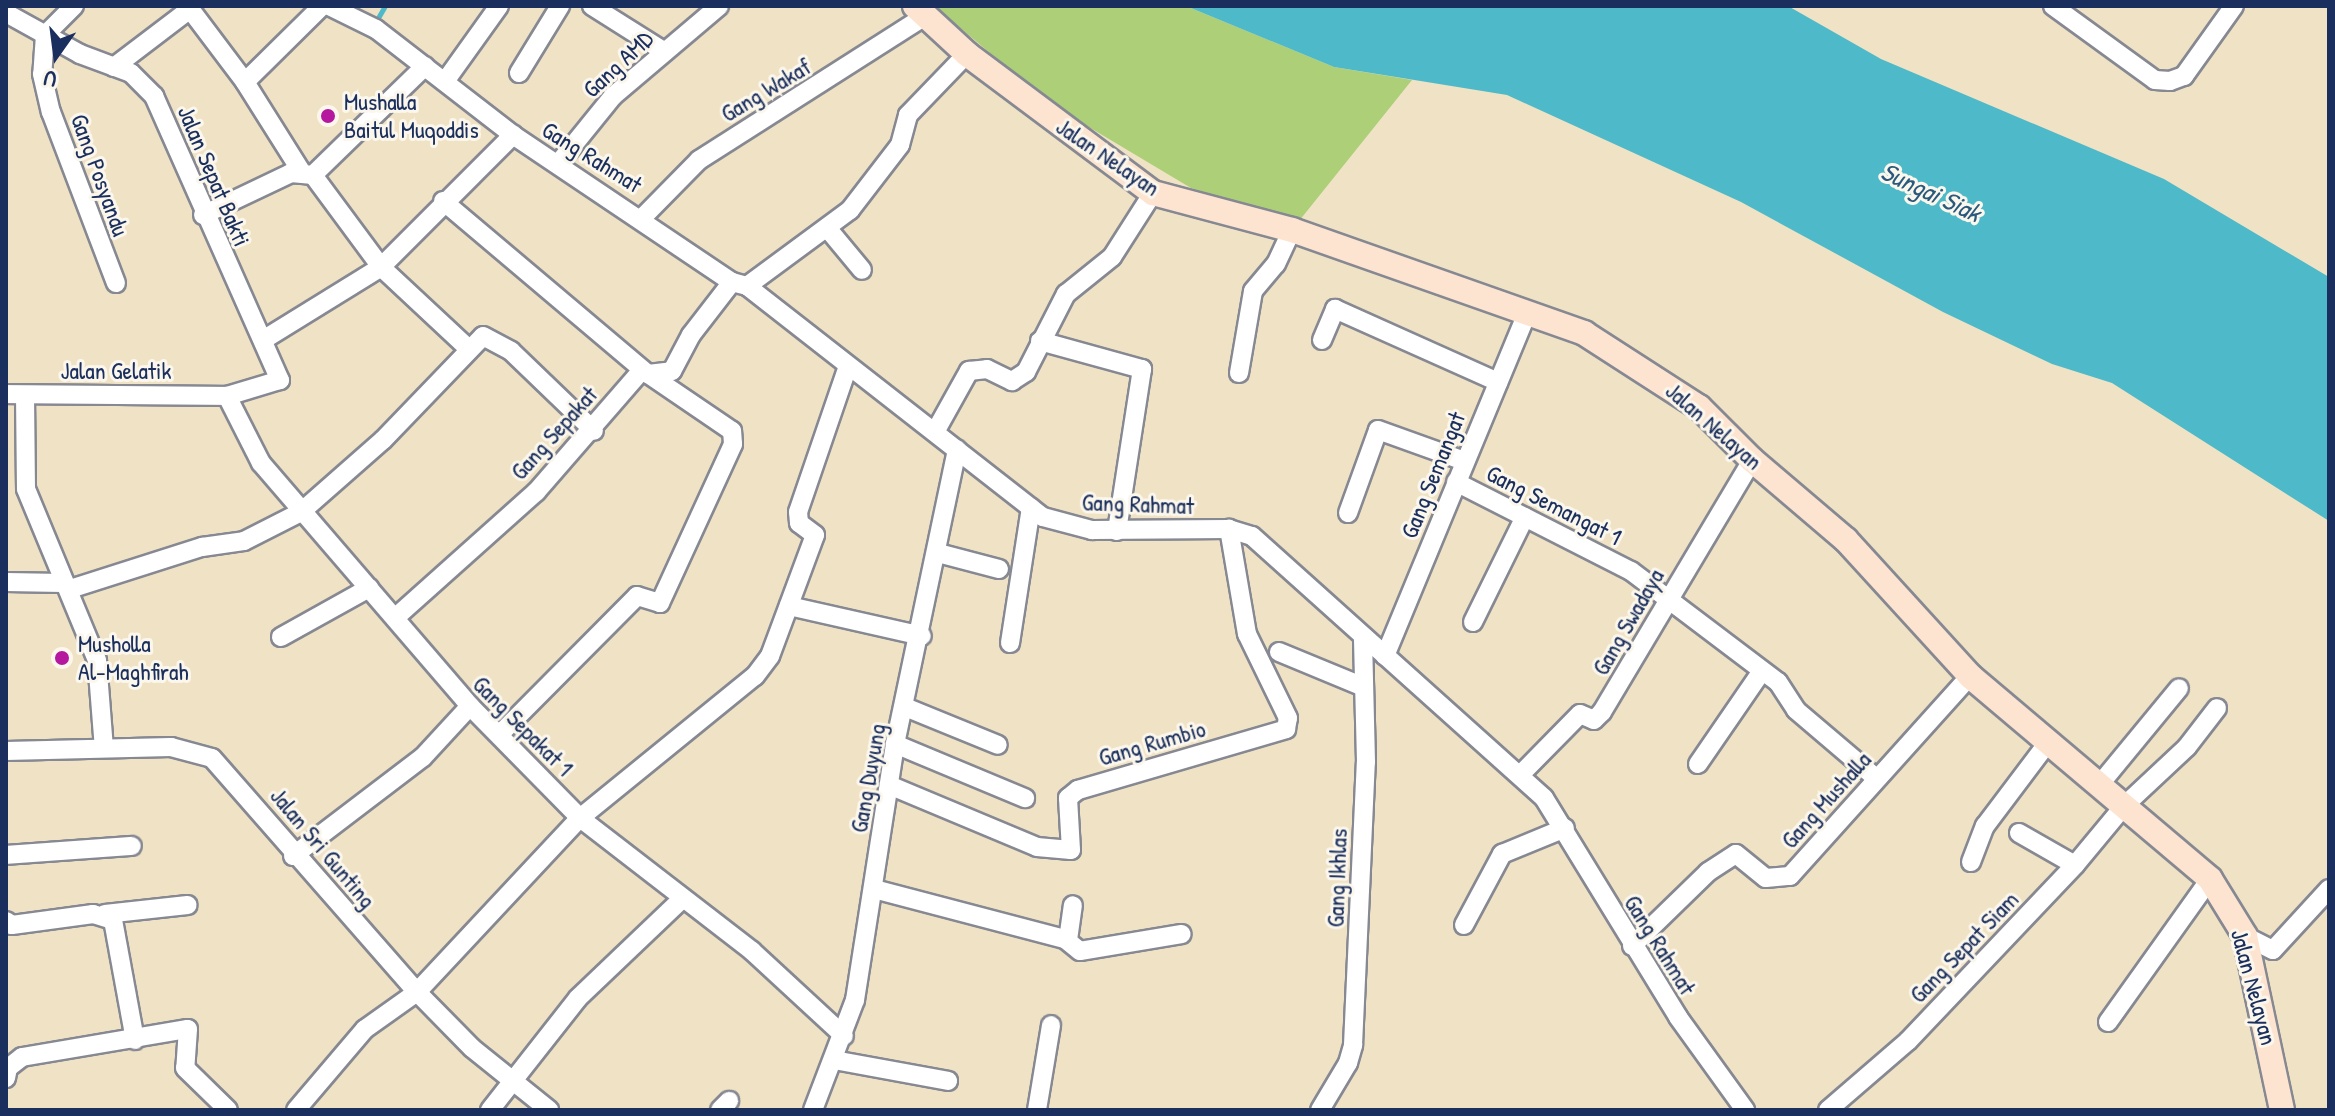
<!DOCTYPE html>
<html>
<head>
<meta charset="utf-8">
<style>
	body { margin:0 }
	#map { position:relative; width:2335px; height:1116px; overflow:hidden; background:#f0e2c5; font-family:"Patrick Hand",sans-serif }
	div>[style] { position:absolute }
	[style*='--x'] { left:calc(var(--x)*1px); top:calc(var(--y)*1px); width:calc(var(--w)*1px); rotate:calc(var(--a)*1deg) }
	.green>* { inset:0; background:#accf78 }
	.water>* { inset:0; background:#4ebac9 }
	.stream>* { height:5px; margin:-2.5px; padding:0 2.5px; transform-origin:2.5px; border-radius:2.5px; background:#4ebac9 }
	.roads { filter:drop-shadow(2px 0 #868892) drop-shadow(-2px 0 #868892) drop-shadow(0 2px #868892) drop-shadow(0 -2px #868892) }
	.street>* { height:18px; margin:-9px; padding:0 9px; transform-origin:9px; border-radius:9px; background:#fff }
	.secondary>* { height:24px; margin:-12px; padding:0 12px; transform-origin:12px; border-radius:12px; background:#fde4d1 }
	.dots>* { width:22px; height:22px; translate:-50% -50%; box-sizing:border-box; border:4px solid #fbf7ec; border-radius:50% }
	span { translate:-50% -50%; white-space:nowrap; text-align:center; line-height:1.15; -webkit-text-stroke:6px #fbf7ec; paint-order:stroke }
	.street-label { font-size:24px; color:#1b2f5e }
	.poi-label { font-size:24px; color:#1b2f5e }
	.left { translate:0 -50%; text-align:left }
	.water-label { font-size:26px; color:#2a597e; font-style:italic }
	.frame { position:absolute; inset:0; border:8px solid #1b2f5e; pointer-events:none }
	.north { position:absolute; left:16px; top:16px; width:80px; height:80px; -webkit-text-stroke:6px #fbf7ec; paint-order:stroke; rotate:194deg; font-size:22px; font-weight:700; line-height:32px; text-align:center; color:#1b2f5e }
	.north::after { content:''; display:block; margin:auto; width:28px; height:36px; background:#1b2f5e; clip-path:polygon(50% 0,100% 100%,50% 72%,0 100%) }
</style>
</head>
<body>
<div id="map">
	<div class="green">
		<i style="clip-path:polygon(934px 6px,1186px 6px,1334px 67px,1412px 80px,1299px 221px,1191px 188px,1052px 105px)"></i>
	</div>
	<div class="water">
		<i style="clip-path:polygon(1186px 6px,1788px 6px,1881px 59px,2164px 179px,2329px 277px,2329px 521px,2112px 383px,2052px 364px,1943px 312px,1741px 202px,1507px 95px,1334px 67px)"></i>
	</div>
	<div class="stream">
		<i style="--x:375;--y:23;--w:20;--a:-60"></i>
	</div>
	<div class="roads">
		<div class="street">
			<i style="--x:74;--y:6;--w:41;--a:135"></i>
			<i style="--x:45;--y:35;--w:39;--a:94"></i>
			<i style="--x:42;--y:74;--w:39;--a:77"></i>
			<i style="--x:51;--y:112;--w:183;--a:69.2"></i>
			<i style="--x:329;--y:6;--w:52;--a:26.1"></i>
			<i style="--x:376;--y:29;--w:173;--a:37.7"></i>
			<i style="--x:513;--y:135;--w:264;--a:33.9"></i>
			<i style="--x:732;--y:282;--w:16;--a:15"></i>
			<i style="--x:747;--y:286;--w:375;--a:38"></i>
			<i style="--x:1043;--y:517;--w:51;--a:14.9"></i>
			<i style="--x:1092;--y:530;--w:137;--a:-0.4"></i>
			<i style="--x:1229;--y:529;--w:24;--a:17"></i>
			<i style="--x:1252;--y:536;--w:392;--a:41.9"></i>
			<i style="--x:1544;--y:798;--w:257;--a:58.5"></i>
			<i style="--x:1678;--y:1017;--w:115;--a:54.2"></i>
			<i style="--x:592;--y:6;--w:86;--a:32.2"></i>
			<i style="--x:2053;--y:6;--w:126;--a:36"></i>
			<i style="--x:2155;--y:80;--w:15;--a:4"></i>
			<i style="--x:2170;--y:81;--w:15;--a:-20"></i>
			<i style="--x:2184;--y:76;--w:86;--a:-54.5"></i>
			<i style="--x:6;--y:13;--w:85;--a:29"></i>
			<i style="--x:80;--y:54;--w:54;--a:20.4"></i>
			<i style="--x:131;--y:73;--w:33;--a:45"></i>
			<i style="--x:154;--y:96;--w:311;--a:66.1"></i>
			<i style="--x:280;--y:380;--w:55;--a:163.2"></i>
			<i style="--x:227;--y:396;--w:221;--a:-179.5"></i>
			<i style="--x:114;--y:67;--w:96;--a:-37.3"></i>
			<i style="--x:190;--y:9;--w:91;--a:53"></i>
			<i style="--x:519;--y:73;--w:79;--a:-58.5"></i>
			<i style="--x:446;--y:80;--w:91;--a:-54.4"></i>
			<i style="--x:558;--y:164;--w:87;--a:-51"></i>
			<i style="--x:613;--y:96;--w:139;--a:-40.3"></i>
			<i style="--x:301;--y:171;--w:105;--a:-122.2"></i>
			<i style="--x:245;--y:82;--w:108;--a:-44.6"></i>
			<i style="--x:313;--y:175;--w:114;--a:53.5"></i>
			<i style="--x:381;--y:267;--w:120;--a:43"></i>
			<i style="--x:443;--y:201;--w:268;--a:40.2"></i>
			<i style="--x:648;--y:374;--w:24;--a:-7"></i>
			<i style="--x:672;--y:371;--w:41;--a:-62.2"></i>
			<i style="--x:691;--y:335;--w:67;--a:-52.3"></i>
			<i style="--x:203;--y:215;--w:98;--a:-25.5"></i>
			<i style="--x:291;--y:173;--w:22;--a:5"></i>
			<i style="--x:313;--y:175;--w:156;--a:-44.2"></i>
			<i style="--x:643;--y:217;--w:80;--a:-45.5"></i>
			<i style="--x:699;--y:160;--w:268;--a:-32.5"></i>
			<i style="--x:828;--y:229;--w:53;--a:50.3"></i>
			<i style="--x:747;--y:286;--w:128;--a:-36.4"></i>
			<i style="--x:850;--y:210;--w:82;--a:-52.4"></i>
			<i style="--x:900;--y:145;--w:31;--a:-75"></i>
			<i style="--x:908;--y:115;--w:85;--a:-46"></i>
			<i style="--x:263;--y:340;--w:139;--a:-31.7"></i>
			<i style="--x:381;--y:267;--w:187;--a:-45"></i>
			<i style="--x:1322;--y:340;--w:34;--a:-67"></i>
			<i style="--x:1335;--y:309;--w:179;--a:24.1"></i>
			<i style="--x:1040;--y:341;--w:106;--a:15.4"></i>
			<i style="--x:1142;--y:369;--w:164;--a:98.8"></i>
			<i style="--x:1239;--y:373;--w:83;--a:-80.3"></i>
			<i style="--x:1253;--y:291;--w:35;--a:-50"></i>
			<i style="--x:1276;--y:264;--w:38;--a:-65"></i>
			<i style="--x:25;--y:395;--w:94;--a:89.4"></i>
			<i style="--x:26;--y:489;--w:185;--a:67.5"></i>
			<i style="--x:97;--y:660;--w:88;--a:85.5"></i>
			<i style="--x:227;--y:396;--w:75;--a:63.1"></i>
			<i style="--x:261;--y:463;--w:321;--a:49.3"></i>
			<i style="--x:470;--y:706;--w:157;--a:45.5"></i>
			<i style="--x:580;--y:818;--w:217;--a:37.7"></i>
			<i style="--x:752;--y:951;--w:125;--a:42.7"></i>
			<i style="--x:935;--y:432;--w:70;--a:-60.9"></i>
			<i style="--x:969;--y:371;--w:18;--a:-6"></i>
			<i style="--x:987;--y:369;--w:28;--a:26"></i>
			<i style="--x:1012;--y:381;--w:17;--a:-33"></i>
			<i style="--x:1026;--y:372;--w:88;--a:-62.9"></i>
			<i style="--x:1066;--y:294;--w:59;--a:-38.8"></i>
			<i style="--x:1112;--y:257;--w:76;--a:-57.4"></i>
			<i style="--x:1456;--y:482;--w:196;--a:27"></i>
			<i style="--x:1631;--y:571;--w:184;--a:37.1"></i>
			<i style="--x:1778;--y:682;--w:33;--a:57"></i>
			<i style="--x:1796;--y:710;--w:106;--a:40.4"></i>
			<i style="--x:1348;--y:513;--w:88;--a:-70.1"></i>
			<i style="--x:1378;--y:430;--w:91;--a:19.8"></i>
			<i style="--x:938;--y:553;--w:63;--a:14.7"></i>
			<i style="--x:6;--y:582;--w:57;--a:1"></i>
			<i style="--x:70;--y:589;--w:139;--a:-17.7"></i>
			<i style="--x:202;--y:547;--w:42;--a:-8.1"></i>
			<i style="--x:244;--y:541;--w:64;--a:-27"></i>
			<i style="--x:301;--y:512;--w:109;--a:-41.3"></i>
			<i style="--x:383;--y:440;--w:144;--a:-46.1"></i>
			<i style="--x:483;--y:336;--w:32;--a:28"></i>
			<i style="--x:511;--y:351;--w:115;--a:43.9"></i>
			<i style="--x:789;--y:606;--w:136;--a:12.7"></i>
			<i style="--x:396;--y:617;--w:188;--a:-41.8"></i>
			<i style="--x:536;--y:492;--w:160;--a:-49"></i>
			<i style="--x:1473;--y:622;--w:117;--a:-63.7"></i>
			<i style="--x:281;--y:637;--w:101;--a:-29.1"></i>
			<i style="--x:1010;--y:643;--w:137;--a:-81.2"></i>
			<i style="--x:1279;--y:652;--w:92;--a:22.4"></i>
			<i style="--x:1385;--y:656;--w:371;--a:-67.5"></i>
			<i style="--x:905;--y:707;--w:100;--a:22.2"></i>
			<i style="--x:501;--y:733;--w:193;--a:-45.2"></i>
			<i style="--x:637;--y:596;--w:24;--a:17"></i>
			<i style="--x:660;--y:603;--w:175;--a:-65.3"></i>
			<i style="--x:733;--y:444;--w:13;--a:-94"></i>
			<i style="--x:732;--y:431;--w:102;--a:-145.8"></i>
			<i style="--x:895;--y:744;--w:141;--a:22.6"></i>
			<i style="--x:6;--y:751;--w:165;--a:-1.4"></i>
			<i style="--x:171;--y:747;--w:42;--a:15"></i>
			<i style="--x:212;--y:758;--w:311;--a:48.8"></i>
			<i style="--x:417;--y:992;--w:78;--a:45.5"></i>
			<i style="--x:472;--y:1048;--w:99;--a:38.8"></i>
			<i style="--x:1698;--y:764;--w:113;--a:-55.5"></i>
			<i style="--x:1521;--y:774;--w:84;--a:-45.5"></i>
			<i style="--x:1580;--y:714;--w:15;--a:23"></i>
			<i style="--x:1594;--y:720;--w:11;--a:-45"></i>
			<i style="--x:1602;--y:712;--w:293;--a:-59.2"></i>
			<i style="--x:2100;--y:784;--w:124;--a:-50.5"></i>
			<i style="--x:889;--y:785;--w:160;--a:22.7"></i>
			<i style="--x:1037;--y:847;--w:34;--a:5"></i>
			<i style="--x:1071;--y:850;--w:52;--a:-93.3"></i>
			<i style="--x:1068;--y:798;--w:13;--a:-39"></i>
			<i style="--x:1078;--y:790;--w:217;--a:-16.3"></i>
			<i style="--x:1286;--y:729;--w:11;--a:-80"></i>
			<i style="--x:1288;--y:718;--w:93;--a:-116"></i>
			<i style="--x:1247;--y:634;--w:107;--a:-99.7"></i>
			<i style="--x:2019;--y:833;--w:64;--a:29.7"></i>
			<i style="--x:6;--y:855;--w:126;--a:-4.1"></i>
			<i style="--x:293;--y:856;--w:163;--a:-37.3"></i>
			<i style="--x:423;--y:757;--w:69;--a:-47.3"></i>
			<i style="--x:1971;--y:862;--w:39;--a:-69"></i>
			<i style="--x:1985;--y:826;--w:106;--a:-53"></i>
			<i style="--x:874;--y:889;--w:197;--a:14.7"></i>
			<i style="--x:1065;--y:939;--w:19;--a:39"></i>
			<i style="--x:1080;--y:951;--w:103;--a:-9.5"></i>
			<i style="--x:105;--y:914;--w:83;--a:-6.2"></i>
			<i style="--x:6;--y:921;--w:7;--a:34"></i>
			<i style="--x:12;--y:925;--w:82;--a:-7.7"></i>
			<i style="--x:93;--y:914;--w:21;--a:17"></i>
			<i style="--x:113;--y:920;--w:122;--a:79.6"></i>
			<i style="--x:1464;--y:925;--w:81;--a:-61.8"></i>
			<i style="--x:1502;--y:854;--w:68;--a:-22.4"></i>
			<i style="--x:2245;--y:936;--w:31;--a:27"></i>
			<i style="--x:2273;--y:950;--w:83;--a:-47.4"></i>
			<i style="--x:1068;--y:940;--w:35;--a:-82"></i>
			<i style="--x:1632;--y:946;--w:106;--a:-44.2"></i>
			<i style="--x:1708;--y:872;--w:33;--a:-33"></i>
			<i style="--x:1736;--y:854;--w:38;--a:39"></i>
			<i style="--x:1766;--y:878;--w:24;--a:-5"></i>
			<i style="--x:1790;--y:876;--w:269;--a:-48"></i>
			<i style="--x:2108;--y:1022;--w:176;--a:-54.5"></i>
			<i style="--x:834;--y:1060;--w:116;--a:10.4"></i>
			<i style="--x:6;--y:1078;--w:10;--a:-79"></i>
			<i style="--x:8;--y:1068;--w:18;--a:-38"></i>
			<i style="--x:22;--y:1057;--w:168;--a:-9.6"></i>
			<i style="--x:188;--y:1029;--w:39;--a:94"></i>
			<i style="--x:185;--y:1068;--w:60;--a:44.3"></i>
			<i style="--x:296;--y:1110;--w:106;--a:-49.6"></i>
			<i style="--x:365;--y:1029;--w:64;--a:-35.4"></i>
			<i style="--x:417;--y:992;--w:238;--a:-46.9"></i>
			<i style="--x:580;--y:818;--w:225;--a:-39.1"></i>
			<i style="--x:755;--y:676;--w:25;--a:-53"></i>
			<i style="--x:770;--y:656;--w:129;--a:-69.6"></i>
			<i style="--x:815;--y:535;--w:20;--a:-143"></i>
			<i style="--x:799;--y:523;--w:11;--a:-95"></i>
			<i style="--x:798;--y:512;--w:154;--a:-71.1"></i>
			<i style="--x:490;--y:1110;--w:142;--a:-51.8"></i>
			<i style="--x:578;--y:998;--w:142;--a:-43.6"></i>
			<i style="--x:720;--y:1110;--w:13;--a:-45"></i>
			<i style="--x:813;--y:1110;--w:118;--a:-69.1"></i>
			<i style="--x:855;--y:1000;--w:259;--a:-81.1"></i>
			<i style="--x:895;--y:744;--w:301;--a:-78.1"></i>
			<i style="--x:1037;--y:1110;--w:86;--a:-80.6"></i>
			<i style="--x:1320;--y:1110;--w:55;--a:-59.2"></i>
			<i style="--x:1348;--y:1063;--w:19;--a:-74"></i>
			<i style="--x:1353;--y:1045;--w:283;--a:-87.4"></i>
			<i style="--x:1366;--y:762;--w:123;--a:-91.4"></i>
			<i style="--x:1828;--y:1110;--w:106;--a:-40.8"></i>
			<i style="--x:1908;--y:1041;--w:243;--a:-46.5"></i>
			<i style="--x:2075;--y:865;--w:77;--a:-50.3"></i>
			<i style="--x:2124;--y:806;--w:86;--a:-43.1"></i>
			<i style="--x:2187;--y:747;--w:49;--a:-52.4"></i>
		</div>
		<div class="secondary">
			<i style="--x:915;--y:6;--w:71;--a:42.7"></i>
			<i style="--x:967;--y:54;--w:232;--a:36.8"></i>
			<i style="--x:1153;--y:193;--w:144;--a:14.9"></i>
			<i style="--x:1292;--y:230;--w:310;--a:19.4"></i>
			<i style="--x:1584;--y:333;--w:137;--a:32.8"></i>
			<i style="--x:1699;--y:407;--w:75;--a:45"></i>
			<i style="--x:1752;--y:460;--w:123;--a:40.4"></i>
			<i style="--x:1846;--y:540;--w:184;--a:47.6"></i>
			<i style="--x:1970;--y:676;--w:314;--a:40.2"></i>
			<i style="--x:2210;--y:879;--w:67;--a:58.4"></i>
			<i style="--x:2245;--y:936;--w:178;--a:78"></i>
		</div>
	</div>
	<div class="dots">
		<i style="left:328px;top:116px;background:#b5179e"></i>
		<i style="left:62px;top:658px;background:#b5179e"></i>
	</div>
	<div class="street-label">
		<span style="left:618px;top:64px;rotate:-43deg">Gang AMD</span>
		<span style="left:766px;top:90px;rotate:-31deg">Gang Wakaf</span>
		<span style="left:592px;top:157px;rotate:32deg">Gang Rahmat</span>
		<span style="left:1108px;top:157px;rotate:34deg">Jalan Nelayan</span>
		<span style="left:100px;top:175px;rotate:70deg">Gang Posyandu</span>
		<span style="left:214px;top:176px;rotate:67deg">Jalan Sepat Bakti</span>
		<span style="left:116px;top:371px">Jalan Gelatik</span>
		<span style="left:1714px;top:426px;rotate:41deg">Jalan Nelayan</span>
		<span style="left:554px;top:433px;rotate:-48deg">Gang Sepakat</span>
		<span style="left:1433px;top:475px;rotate:-68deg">Gang Semangat</span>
		<span style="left:1138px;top:504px;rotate:2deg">Gang Rahmat</span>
		<span style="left:1554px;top:505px;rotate:27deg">Gang Semangat 1</span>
		<span style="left:1628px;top:622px;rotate:-60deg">Gang Swadaya</span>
		<span style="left:523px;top:726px;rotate:45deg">Gang Sepakat 1</span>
		<span style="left:1152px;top:743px;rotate:-16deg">Gang Rumbio</span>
		<span style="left:868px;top:778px;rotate:-80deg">Gang Duyung</span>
		<span style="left:1826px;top:800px;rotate:-48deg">Gang Mushalla</span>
		<span style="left:323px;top:848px;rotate:50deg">Jalan Sri Gunting</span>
		<span style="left:1337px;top:878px;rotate:-88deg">Gang Ikhlas</span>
		<span style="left:1660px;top:945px;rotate:58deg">Gang Rahmat</span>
		<span style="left:1964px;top:947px;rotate:-46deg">Gang Sepat Siam</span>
		<span style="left:2254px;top:987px;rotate:75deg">Jalan Nelayan</span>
	</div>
	<div class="poi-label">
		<span class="left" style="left:344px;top:116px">Mushalla<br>Baitul Muqoddis</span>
		<span class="left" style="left:78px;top:658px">Musholla<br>Al-Maghfirah</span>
	</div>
	<div class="water-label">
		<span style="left:1931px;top:192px;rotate:25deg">Sungai Siak</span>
	</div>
	<div class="frame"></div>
	<div class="north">U</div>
</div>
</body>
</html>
